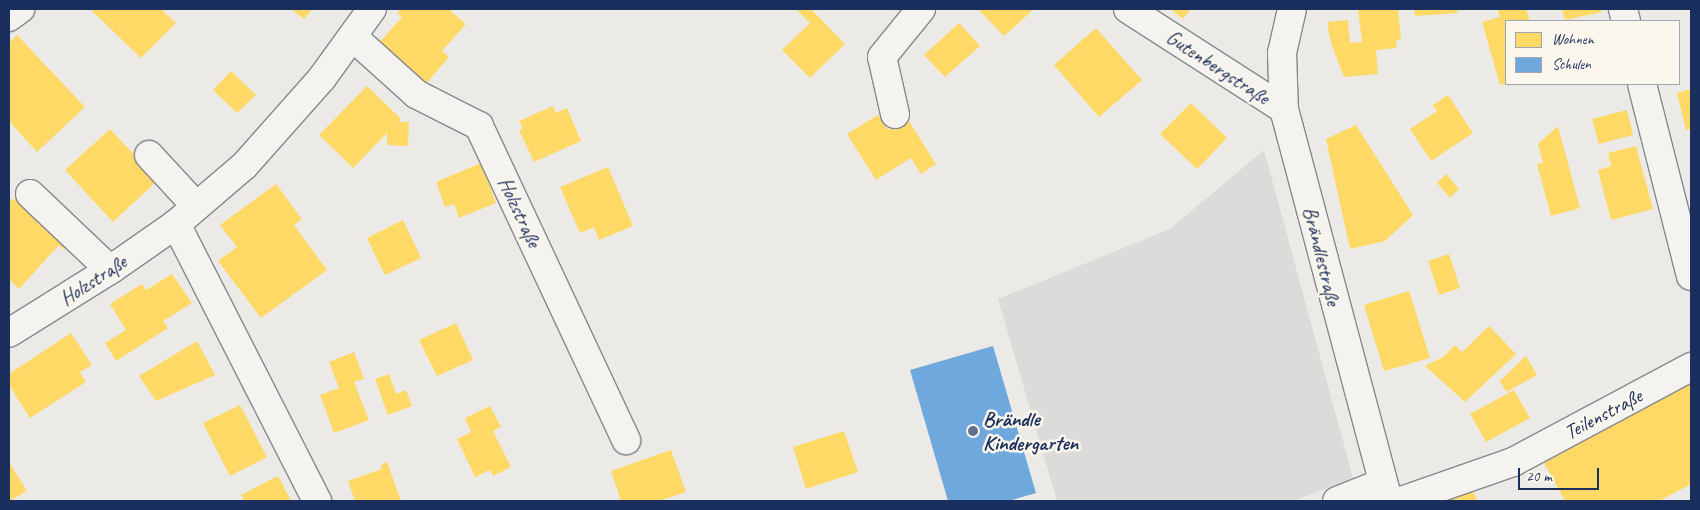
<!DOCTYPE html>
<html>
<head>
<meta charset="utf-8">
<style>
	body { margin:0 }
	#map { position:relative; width:1700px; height:510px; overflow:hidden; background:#eceae6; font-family:Caveat,sans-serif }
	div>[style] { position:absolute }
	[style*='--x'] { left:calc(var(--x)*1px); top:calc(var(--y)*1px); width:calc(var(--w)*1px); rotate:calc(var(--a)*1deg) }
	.green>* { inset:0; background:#dcdbd9 }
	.homes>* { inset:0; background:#ffd966 }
	.schools>* { inset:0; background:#6fa8dc }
	.roads { filter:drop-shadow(1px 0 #85888f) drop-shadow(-1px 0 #85888f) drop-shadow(0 1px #85888f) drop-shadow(0 -1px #85888f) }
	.minor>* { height:28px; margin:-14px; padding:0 14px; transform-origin:14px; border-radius:14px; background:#f4f3ef }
	.dots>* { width:14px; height:14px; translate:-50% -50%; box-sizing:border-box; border:2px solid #fbf7ec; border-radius:50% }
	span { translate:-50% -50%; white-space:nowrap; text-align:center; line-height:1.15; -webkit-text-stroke:5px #fbf7ec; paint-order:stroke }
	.street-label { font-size:21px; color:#1b2f5e }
	.poi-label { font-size:21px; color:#1b2f5e; font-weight:700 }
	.left { translate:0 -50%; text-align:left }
	.frame { position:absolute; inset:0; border:10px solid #1b2f5e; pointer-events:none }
	.legend { position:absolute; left:1505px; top:20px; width:175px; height:65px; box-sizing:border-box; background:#fbf7ec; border:1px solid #a1a7b3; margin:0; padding:6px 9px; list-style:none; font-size:15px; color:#1b2f5e }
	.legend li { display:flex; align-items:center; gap:10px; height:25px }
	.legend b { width:25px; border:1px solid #a1a7b3 }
	.scale { position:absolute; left:1518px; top:468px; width:81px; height:22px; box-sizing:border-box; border:2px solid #1b2f5e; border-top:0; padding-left:6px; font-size:15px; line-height:18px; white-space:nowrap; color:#1b2f5e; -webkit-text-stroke:4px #fbf7ec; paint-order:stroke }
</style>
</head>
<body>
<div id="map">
	<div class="green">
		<i style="clip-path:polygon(1264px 150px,1353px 478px,1294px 501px,1057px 501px,998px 299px,1170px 229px)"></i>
	</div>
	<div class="homes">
		<i style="clip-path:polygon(90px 9px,161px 9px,176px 23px,141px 58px)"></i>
		<i style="clip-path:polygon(291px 9px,312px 9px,304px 19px)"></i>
		<i style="clip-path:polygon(401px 9px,448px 9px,466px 24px,442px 51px,449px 57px,425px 85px,378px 44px,402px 17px,397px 13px)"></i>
		<i style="clip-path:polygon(796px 9px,811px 9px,845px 44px,810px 78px,782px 50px,810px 23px)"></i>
		<i style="clip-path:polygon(978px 9px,1034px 9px,1004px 36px)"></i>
		<i style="clip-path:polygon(1170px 9px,1191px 9px,1183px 19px)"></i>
		<i style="clip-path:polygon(1358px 9px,1398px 9px,1401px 40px,1396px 40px,1397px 48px,1376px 50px,1378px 74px,1344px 77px,1331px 43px,1327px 22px,1348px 20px,1350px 43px,1362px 42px)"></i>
		<i style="clip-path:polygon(1414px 9px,1457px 9px,1457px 13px,1415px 16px)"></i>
		<i style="clip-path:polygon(1504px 9px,1526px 9px,1530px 21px,1506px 21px,1506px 83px,1500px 85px,1482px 22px,1500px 17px,1498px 10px)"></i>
		<i style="clip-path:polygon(1562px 9px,1601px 9px,1602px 12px,1565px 20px)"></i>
		<i style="clip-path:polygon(959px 23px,980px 46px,945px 77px,924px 55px)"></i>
		<i style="clip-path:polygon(1096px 28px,1142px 80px,1099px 117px,1054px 65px)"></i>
		<i style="clip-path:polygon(17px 35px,85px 107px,37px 152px,9px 121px,9px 43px)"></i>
		<i style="clip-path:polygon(231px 71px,256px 95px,237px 113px,213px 90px)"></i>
		<i style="clip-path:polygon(367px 86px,401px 119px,398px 122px,409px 122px,408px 146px,387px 145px,387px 133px,353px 168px,319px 135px)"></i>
		<i style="clip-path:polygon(1691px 89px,1691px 129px,1686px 130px,1677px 93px)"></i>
		<i style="clip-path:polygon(1448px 95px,1473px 133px,1431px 161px,1410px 129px,1437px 111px,1433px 105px)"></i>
		<i style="clip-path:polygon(1191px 103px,1227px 138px,1197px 169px,1160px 134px)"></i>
		<i style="clip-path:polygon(553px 106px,556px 113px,567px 108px,581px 141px,534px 162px,519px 130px,523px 128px,519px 121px)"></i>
		<i style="clip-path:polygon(1627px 110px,1633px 135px,1599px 144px,1592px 119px)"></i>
		<i style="clip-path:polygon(878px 115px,888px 130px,907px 118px,936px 164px,921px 174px,911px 158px,876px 180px,847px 134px)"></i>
		<i style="clip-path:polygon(1356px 125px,1413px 215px,1385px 241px,1350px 249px,1326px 139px)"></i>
		<i style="clip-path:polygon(1558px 126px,1580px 208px,1551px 216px,1537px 164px,1543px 163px,1538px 144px)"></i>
		<i style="clip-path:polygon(110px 129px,158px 180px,113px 222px,65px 170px)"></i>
		<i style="clip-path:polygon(1636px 146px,1653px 209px,1611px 220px,1598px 170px,1611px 166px,1608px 153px)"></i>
		<i style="clip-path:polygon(481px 163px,496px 203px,459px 218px,454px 204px,445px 207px,436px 182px)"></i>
		<i style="clip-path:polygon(608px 167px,633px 226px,599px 240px,594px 227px,580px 233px,560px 187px)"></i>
		<i style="clip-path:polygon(1446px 174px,1459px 189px,1450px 198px,1437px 183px)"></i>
		<i style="clip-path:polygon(276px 184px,302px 219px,294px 225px,327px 270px,261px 318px,218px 261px,237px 247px,220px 225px)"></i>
		<i style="clip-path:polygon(23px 191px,74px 239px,64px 250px,59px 245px,19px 289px,9px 279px,9px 198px,13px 201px)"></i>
		<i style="clip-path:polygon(403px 220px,421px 258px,385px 275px,367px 238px)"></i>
		<i style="clip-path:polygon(1449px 254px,1460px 288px,1439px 295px,1428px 261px)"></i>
		<i style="clip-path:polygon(172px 274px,192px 303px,163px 321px,168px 328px,116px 361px,105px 343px,126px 330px,110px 304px,142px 284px,146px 290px)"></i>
		<i style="clip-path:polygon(1409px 291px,1430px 358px,1384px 371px,1364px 305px)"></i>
		<i style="clip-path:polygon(456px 323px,473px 360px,437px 376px,419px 340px)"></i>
		<i style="clip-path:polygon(1489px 326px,1516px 354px,1465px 402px,1425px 366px,1443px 357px,1455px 345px,1462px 352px)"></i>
		<i style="clip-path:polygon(71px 333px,92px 365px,80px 372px,86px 382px,30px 418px,9px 385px,9px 374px)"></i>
		<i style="clip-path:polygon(197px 341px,215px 375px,156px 401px,139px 376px)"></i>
		<i style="clip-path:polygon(354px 352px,364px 379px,354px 382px,369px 420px,334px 433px,320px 395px,339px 388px,329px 362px)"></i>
		<i style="clip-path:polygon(1526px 356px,1537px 375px,1506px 392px,1500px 381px)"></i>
		<i style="clip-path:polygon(389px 374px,396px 394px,406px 390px,412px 406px,388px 415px,375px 379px)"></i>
		<i style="clip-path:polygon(1691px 381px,1691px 484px,1659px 501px,1565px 501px,1542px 459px,1583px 436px,1585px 440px)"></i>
		<i style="clip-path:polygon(1514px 390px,1530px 418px,1486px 442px,1470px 414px)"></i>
		<i style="clip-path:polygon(240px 405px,267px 457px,230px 476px,203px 423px)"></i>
		<i style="clip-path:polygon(490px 406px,501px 427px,493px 431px,511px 467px,493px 476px,490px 470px,475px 477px,457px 439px,471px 432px,465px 418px)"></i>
		<i style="clip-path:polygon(844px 431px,858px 472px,806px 489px,793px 447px)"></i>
		<i style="clip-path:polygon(671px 450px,686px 492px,659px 501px,621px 501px,611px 471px)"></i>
		<i style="clip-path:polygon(9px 462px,27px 491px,10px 501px,9px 501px)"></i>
		<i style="clip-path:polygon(387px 462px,401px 501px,355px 501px,348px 481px,382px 469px,381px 465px)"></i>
		<i style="clip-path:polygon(278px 476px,291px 501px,245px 501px,241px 495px)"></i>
		<i style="clip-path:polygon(1473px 491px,1477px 501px,1443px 501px)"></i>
	</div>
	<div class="schools">
		<i style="clip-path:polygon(993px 346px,1036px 493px,1008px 501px,948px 501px,910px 370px)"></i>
	</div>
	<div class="roads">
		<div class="minor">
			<i style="--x:1128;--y:9;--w:185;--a:32.7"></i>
			<i style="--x:1292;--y:9;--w:45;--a:102.8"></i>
			<i style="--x:1282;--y:53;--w:56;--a:88"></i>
			<i style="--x:1284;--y:109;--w:406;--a:75.1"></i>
			<i style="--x:1623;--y:9;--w:12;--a:76"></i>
			<i style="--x:9;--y:17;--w:14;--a:-36"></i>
			<i style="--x:353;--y:37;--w:85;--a:42.1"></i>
			<i style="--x:416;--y:94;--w:71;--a:26.9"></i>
			<i style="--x:479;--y:126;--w:347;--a:64.9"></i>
			<i style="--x:1642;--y:84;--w:198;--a:75.7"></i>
			<i style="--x:895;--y:114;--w:58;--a:-102.8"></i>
			<i style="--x:882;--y:57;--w:62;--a:-50.9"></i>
			<i style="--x:149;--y:155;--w:69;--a:47.3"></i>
			<i style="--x:30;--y:194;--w:110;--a:43.5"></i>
			<i style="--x:176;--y:224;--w:311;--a:63"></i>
			<i style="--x:9;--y:333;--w:119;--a:-32"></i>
			<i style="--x:110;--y:270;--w:80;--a:-34.9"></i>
			<i style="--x:176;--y:224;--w:89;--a:-40.5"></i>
			<i style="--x:244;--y:166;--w:118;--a:-48.4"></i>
			<i style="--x:322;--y:78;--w:85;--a:-54.1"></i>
			<i style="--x:1337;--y:501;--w:48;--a:-21.8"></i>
			<i style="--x:1401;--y:501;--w:119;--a:-19.2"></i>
			<i style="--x:1513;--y:462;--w:202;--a:-28.1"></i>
		</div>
	</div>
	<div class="dots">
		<i style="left:973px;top:431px;background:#64708e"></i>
	</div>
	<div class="street-label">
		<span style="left:1218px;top:67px;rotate:33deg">Gutenbergstraße</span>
		<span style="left:520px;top:212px;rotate:65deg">Holzstraße</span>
		<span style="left:1322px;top:256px;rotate:76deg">Brändlestraße</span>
		<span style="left:93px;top:280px;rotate:-33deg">Holzstraße</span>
		<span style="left:1603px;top:414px;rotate:-28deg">Teilenstraße</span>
	</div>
	<div class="poi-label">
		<span class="left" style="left:983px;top:431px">Brändle<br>Kindergarten</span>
	</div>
	<div class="frame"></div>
	<ul class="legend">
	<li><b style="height:14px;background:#ffd966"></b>Wohnen</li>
	<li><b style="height:14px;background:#6fa8dc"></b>Schulen</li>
	</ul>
	<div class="scale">20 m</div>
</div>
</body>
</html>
